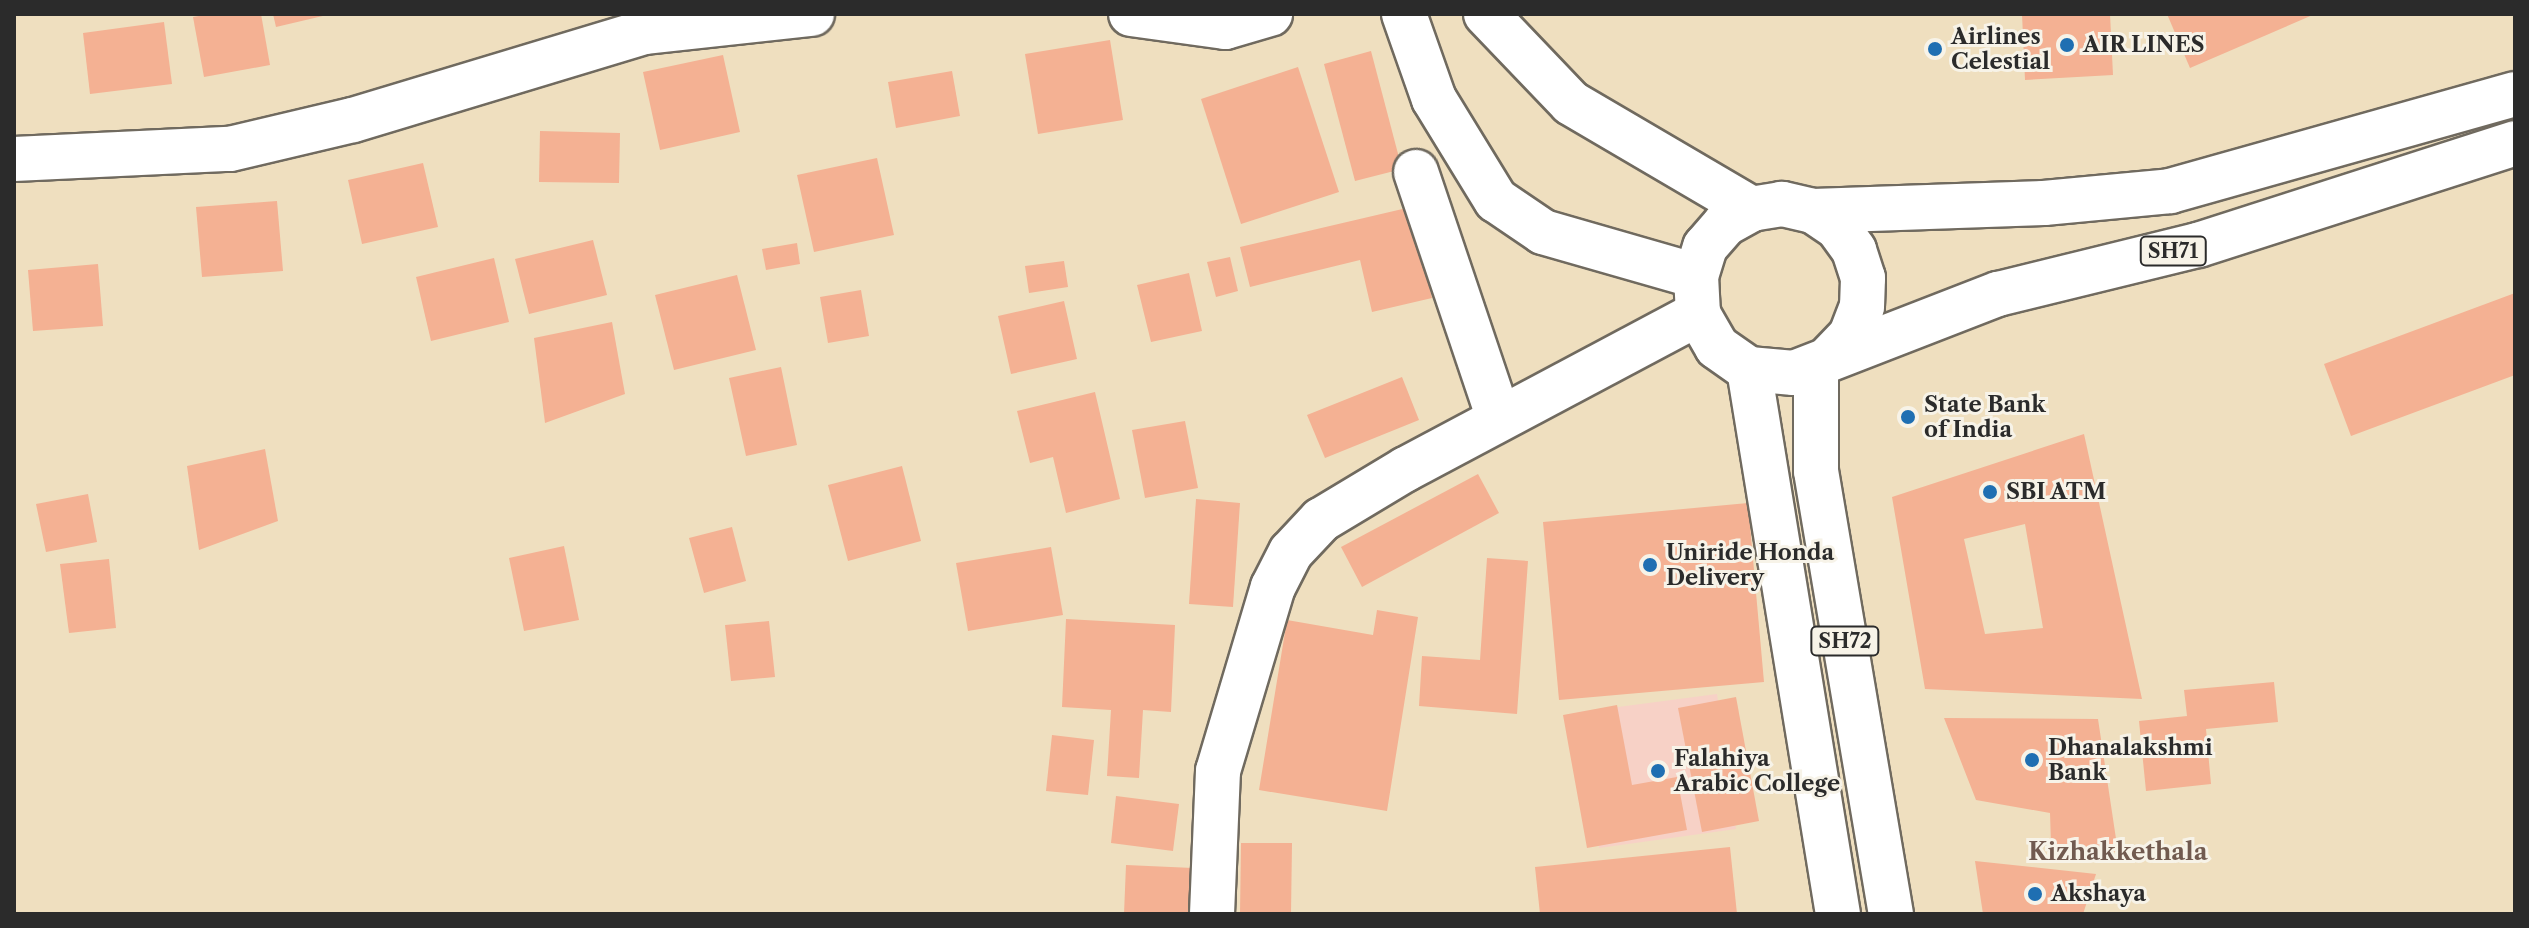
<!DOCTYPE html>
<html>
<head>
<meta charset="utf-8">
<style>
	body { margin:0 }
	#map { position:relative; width:2529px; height:928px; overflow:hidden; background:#efdfbf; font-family:"Libre Caslon Text",serif }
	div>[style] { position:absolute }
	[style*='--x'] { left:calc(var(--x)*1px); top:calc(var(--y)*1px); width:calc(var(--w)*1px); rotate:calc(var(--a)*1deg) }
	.built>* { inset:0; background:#f7d1c6 }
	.building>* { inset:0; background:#f4b193 }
	.roads { filter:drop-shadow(2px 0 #706a5f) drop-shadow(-2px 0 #706a5f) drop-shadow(0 2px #706a5f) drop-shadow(0 -2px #706a5f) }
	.street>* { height:44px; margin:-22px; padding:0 22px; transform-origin:22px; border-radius:22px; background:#fff }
	.primary>* { height:44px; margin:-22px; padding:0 22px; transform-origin:22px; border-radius:22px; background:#fff }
	.highway>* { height:44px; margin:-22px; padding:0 22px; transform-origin:22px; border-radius:22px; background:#fff }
	.dots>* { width:22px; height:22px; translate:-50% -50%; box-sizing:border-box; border:4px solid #f7f3e8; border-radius:50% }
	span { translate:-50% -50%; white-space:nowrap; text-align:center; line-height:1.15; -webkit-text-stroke:6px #f7f3e8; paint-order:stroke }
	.shield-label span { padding:2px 6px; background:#f7f3e8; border:2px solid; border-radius:6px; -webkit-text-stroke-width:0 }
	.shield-label { font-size:20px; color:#2b2b2b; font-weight:700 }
	.poi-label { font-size:22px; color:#2b2b2b; font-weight:700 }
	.left { translate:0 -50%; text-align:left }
	.neighbourhood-label { font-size:24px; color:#715a4f; font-weight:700 }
	.frame { position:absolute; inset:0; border:16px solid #2b2b2b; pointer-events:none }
</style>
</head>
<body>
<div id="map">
	<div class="built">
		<i style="clip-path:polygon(1717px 694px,1736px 829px,1599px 848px,1580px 712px)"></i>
	</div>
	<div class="building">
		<i style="clip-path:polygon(210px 14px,261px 14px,270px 65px,204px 77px,193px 17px)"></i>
		<i style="clip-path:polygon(273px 14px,327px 14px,327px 15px,276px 27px)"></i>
		<i style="clip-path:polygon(2022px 14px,2110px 14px,2113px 75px,2025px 80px)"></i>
		<i style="clip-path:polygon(2167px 14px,2315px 14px,2190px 68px)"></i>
		<i style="clip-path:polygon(164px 22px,172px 84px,90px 94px,83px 33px)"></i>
		<i style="clip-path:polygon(1110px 40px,1123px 120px,1038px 134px,1025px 54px)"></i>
		<i style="clip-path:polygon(1371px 51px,1402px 169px,1355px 181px,1324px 64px)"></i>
		<i style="clip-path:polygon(723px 55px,740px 132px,660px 150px,643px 72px)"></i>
		<i style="clip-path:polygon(1298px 67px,1339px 192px,1241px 224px,1201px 99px)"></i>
		<i style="clip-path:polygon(952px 71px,960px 116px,896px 128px,888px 82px)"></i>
		<i style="clip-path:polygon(540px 131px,620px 133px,619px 183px,539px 182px)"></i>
		<i style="clip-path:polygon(877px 158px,894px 235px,814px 252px,797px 175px)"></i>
		<i style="clip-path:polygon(423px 163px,438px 227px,362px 244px,348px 180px)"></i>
		<i style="clip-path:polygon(277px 201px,283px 271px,202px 277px,196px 207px)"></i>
		<i style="clip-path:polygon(1411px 207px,1432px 298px,1372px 312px,1360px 260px,1250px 287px,1240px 247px)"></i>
		<i style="clip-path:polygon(593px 240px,607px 295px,529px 314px,515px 259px)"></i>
		<i style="clip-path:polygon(797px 243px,800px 264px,766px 270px,762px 249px)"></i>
		<i style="clip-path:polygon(1230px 257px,1238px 291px,1216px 297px,1207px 262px)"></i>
		<i style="clip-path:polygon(494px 258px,509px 322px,431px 341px,416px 277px)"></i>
		<i style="clip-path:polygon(1064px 261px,1068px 287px,1029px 293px,1025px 266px)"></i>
		<i style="clip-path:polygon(98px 264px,103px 326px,33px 331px,28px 270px)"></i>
		<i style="clip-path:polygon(1189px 273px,1202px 331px,1151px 342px,1137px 285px)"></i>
		<i style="clip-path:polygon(737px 275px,756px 350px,674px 370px,655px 295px)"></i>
		<i style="clip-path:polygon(861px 290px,869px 336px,828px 343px,820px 297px)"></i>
		<i style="clip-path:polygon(2515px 293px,2515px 375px,2351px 436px,2324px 364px)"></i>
		<i style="clip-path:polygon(1064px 301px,1077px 359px,1011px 374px,998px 316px)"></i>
		<i style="clip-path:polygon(612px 322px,625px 394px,545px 423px,534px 338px)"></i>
		<i style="clip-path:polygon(781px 367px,797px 445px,746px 456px,729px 378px)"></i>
		<i style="clip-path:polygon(1402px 377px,1419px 420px,1325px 458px,1307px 415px)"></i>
		<i style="clip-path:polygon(1095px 392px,1120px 499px,1066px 513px,1053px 457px,1030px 463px,1017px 411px)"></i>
		<i style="clip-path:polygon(1185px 421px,1198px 488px,1145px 498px,1132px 430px)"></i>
		<i style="clip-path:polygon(evenodd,2084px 434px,2142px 699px,1925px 689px,1892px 497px,2084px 434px,2025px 524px,2043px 628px,1985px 634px,1964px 539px,2025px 524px)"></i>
		<i style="clip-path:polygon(265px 449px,278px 521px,199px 550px,187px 466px)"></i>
		<i style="clip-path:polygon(902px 466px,921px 541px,848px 561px,828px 485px)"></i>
		<i style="clip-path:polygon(1478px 474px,1499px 513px,1362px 587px,1341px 547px)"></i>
		<i style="clip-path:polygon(88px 494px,97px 542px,46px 552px,36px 504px)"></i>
		<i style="clip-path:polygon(1196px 499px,1240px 503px,1233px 607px,1189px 604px)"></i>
		<i style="clip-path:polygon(1748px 503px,1764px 682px,1559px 700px,1543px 522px)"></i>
		<i style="clip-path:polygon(732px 527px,746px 581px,704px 593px,689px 538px)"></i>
		<i style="clip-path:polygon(564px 546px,579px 620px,524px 631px,509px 558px)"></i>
		<i style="clip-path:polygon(1051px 547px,1063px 615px,968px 631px,956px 563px)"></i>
		<i style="clip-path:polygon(1487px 558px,1528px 561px,1517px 714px,1419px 706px,1422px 656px,1480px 660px)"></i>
		<i style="clip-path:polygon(109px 559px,116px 628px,69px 633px,60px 564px)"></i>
		<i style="clip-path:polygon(1377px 610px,1418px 617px,1387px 811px,1259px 790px,1287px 620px,1373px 635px)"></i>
		<i style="clip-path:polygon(1066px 619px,1175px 625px,1171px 712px,1143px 710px,1139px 778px,1107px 776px,1111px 710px,1062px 707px)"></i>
		<i style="clip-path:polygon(769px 621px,775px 677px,731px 681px,725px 625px)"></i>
		<i style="clip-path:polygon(2274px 682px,2278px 722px,2206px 729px,2211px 784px,2146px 791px,2139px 721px,2187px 716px,2184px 690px)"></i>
		<i style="clip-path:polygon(1736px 697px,1759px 821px,1702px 832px,1678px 708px)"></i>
		<i style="clip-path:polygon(1617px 705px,1632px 785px,1677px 777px,1687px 830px,1587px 848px,1563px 715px)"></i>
		<i style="clip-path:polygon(1944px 718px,2098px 719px,2118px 852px,2051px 845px,2050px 813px,1976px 800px)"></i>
		<i style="clip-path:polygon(1052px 735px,1094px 740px,1088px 795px,1046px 791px)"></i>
		<i style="clip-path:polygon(1116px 796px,1179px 804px,1173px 851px,1111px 843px)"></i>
		<i style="clip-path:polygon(1241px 843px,1292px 843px,1291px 914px,1240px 914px)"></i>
		<i style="clip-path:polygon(1730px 847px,1737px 914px,1540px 914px,1535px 867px)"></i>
		<i style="clip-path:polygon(1975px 861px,2096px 874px,2083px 914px,1983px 914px)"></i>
		<i style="clip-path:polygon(1126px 865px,1193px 868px,1191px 914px,1124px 914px)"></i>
	</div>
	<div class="roads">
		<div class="street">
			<i style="--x:1131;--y:14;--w:95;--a:7.9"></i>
			<i style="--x:1225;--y:27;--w:47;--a:-16.1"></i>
			<i style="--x:14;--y:159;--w:216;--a:-2.7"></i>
			<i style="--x:230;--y:149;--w:126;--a:-13.3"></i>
			<i style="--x:353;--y:120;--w:305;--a:-16.8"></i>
			<i style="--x:645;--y:32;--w:168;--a:-6.2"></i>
			<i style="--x:1416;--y:172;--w:256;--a:71.4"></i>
			<i style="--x:1212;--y:914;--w:143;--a:-87.6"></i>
			<i style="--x:1218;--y:771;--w:192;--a:-73.4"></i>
			<i style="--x:1273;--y:587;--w:39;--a:-63"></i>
			<i style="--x:1291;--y:552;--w:44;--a:-46.8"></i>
			<i style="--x:1321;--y:520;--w:99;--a:-31"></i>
			<i style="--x:1406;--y:469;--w:331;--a:-28"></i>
		</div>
		<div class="primary">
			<i style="--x:1816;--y:366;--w:105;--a:90"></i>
			<i style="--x:1816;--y:471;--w:449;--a:80.4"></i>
			<i style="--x:1749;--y:369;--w:552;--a:80.73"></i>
		</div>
		<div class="highway">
			<i style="--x:1404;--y:14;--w:90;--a:70.6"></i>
			<i style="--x:1434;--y:99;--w:119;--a:58.5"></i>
			<i style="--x:1496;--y:200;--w:57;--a:34.2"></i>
			<i style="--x:1543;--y:232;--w:159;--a:16"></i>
			<i style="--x:1486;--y:14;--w:123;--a:46.3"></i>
			<i style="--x:1571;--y:103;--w:210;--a:30.4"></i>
			<i style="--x:1813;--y:211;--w:231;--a:-2"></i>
			<i style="--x:2044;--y:203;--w:127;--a:-5.4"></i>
			<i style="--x:2170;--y:191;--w:358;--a:-15.7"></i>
			<i style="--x:1831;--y:356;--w:29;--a:-46"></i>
			<i style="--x:1851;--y:335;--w:30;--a:-69"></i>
			<i style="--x:1862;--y:307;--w:29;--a:-88"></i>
			<i style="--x:1863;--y:278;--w:29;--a:-108"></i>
			<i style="--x:1854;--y:250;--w:29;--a:-126"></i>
			<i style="--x:1837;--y:227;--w:29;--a:-146"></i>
			<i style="--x:1813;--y:211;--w:32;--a:-167"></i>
			<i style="--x:1782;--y:204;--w:30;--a:171"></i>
			<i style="--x:1752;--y:209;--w:31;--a:151"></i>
			<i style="--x:1725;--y:224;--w:30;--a:131"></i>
			<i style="--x:1705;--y:247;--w:30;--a:107"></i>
			<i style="--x:1696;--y:276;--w:38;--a:87"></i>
			<i style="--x:1698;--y:314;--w:38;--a:60"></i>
			<i style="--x:1717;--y:347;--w:39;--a:35"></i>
			<i style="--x:1749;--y:369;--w:45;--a:5.1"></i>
			<i style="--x:1794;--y:373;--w:219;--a:-21.2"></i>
			<i style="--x:1998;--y:294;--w:206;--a:-13.8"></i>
			<i style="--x:2198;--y:245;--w:333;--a:-17.8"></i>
		</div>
	</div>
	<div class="dots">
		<i style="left:2067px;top:45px;background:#1f6fb2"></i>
		<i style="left:1935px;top:49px;background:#1f6fb2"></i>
		<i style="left:1908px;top:417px;background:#1f6fb2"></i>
		<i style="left:1990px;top:492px;background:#1f6fb2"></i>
		<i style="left:1650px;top:565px;background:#1f6fb2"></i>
		<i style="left:2032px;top:760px;background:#1f6fb2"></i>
		<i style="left:1658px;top:771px;background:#1f6fb2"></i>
		<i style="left:2035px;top:894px;background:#1f6fb2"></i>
	</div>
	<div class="shield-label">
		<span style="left:2173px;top:251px">SH71</span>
		<span style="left:1845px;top:641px">SH72</span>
	</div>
	<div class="poi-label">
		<span class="left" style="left:1951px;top:49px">Airlines<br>Celestial</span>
		<span class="left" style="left:2083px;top:45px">AIR LINES</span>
		<span class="left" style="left:1924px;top:417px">State Bank<br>of India</span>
		<span class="left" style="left:2006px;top:492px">SBI ATM</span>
		<span class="left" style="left:1666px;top:565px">Uniride Honda<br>Delivery</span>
		<span class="left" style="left:2048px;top:760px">Dhanalakshmi<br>Bank</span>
		<span class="left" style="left:1674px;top:771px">Falahiya<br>Arabic College</span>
		<span class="left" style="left:2051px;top:894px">Akshaya</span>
	</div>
	<div class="neighbourhood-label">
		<span style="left:2118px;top:852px">Kizhakkethala</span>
	</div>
	<div class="frame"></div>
</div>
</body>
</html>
